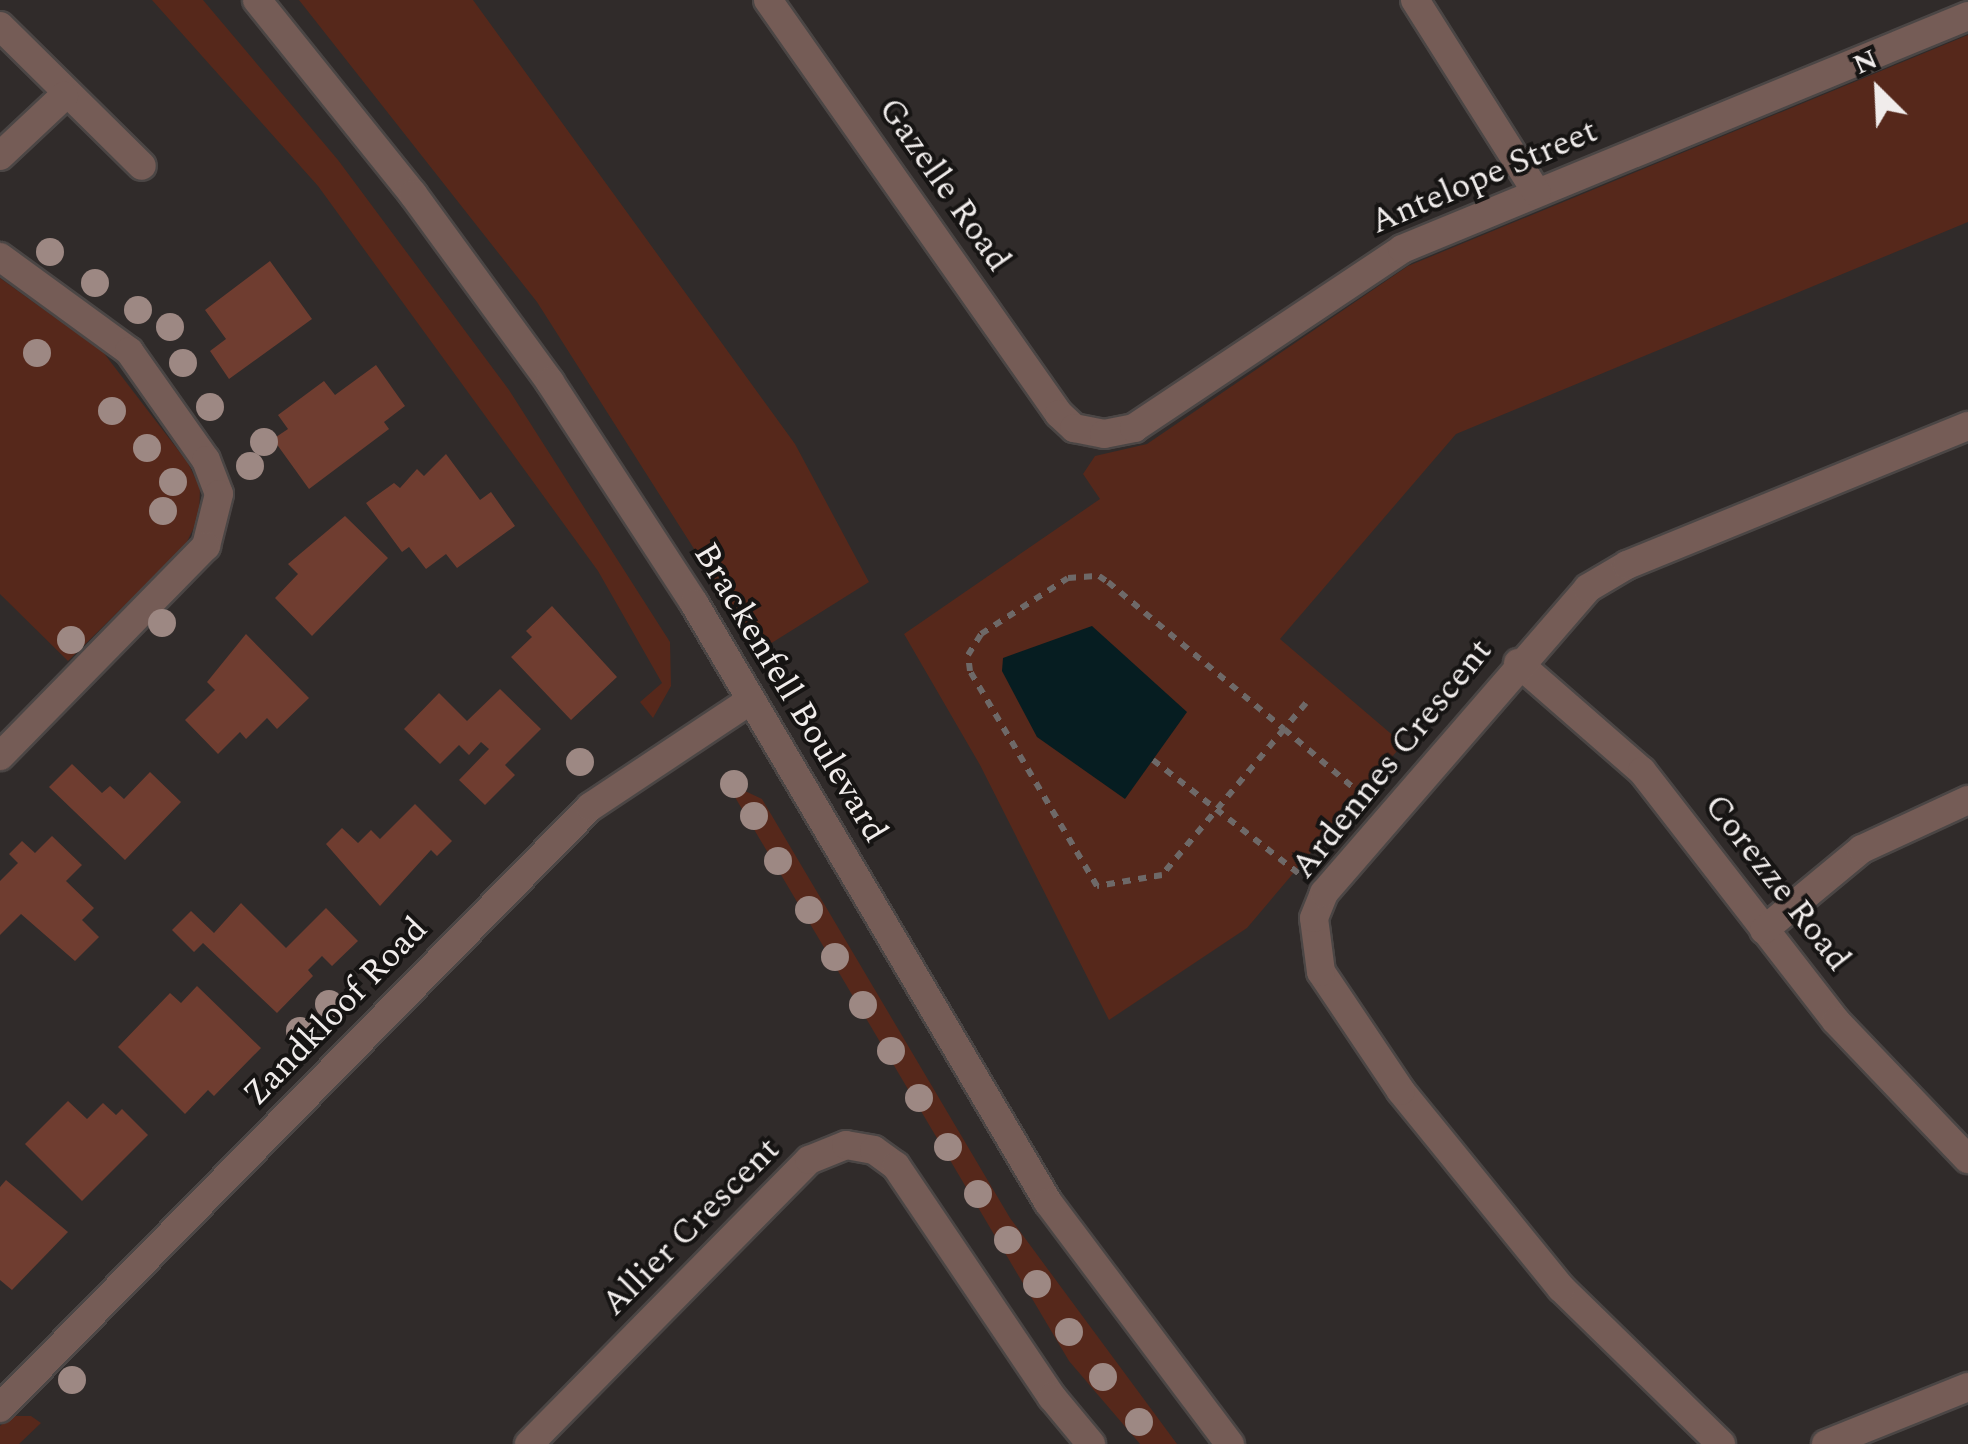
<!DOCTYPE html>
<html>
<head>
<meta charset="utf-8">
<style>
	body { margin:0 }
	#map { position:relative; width:1968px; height:1444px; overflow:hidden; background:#302b2a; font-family:Spectral,serif }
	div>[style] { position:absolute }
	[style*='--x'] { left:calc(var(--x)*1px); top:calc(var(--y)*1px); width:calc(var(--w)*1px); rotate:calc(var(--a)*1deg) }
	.green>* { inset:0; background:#56281b }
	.water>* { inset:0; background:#061d21 }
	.building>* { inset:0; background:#6f3d30 }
	.path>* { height:6px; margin-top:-3px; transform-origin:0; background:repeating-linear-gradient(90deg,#6e6968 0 8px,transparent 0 16px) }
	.roads { filter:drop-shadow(2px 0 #4b4645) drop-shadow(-2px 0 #4b4645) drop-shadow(0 2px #4b4645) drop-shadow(0 -2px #4b4645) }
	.minor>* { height:28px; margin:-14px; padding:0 14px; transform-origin:14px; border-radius:14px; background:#755c56 }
	.tertiary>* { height:28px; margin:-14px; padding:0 14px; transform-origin:14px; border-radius:14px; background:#755c56 }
	.trees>* { width:28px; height:28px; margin:-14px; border-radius:50%; background:#9d8883 }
	span { translate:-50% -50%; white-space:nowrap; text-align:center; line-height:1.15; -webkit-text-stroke:8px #161413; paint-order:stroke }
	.street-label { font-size:35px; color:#f0eceb }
	.north { position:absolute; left:1828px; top:40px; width:100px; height:100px; -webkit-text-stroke:8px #161413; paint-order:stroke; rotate:336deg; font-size:28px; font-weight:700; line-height:40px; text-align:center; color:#f0eceb }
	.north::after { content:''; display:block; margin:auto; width:35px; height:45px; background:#f0eceb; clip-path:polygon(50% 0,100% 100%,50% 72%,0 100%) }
</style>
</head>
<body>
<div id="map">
	<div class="green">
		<i style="clip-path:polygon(152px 0,203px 0,338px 160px,509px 390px,670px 642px,671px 686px,653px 718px,640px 702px,662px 683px,598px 571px,318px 186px)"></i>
		<i style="clip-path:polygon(299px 0,473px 0,795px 444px,869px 582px,759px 651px,537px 302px)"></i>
		<i style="clip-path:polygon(1968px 35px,1968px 222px,1456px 434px,1280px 639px,1403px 744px,1247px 928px,1109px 1020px,980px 765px,904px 634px,1100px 499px,1083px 474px,1095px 456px,1147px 444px,1408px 266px)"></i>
		<i style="clip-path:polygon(0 278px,103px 352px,188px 463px,200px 488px,199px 517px,185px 546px,68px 661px,0 594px)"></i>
		<i style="clip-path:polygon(726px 782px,762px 799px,1010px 1218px,1177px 1444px,1140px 1444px,1069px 1361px)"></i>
		<i style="clip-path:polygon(11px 1416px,31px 1416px,41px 1423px,19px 1444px,0 1444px,0 1426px)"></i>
	</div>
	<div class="water">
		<i style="clip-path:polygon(1092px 626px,1187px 712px,1125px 799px,1037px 737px,1002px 671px,1003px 658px)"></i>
	</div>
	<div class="building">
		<i style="clip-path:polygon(270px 261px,312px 319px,229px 379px,210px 351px,226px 339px,205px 310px)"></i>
		<i style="clip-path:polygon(376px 365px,405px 406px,384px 422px,389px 429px,309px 489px,273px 439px,288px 429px,278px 415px,324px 381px,335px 395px)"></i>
		<i style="clip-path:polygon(446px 454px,480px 500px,491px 492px,515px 526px,457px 568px,446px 554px,426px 569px,409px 547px,402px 552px,366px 503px,394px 483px,400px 488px,417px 469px,424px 476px)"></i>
		<i style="clip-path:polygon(345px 516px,388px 558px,312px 636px,275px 598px,298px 574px,288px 564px)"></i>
		<i style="clip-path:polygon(552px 606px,617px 677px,571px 720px,511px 657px,532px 637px,526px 631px)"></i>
		<i style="clip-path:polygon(246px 634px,309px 698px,277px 729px,267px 718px,246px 739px,240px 732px,218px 754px,185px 720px,215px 690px,207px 682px)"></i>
		<i style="clip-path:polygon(500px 689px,541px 729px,505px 765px,515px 775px,485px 805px,459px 780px,489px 749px,481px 742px,469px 755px,459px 745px,440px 764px,404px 729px,439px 693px,467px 721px)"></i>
		<i style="clip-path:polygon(72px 764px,102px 793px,110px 786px,124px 799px,150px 772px,181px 802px,125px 860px,49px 787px)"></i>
		<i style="clip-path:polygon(415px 804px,452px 841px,437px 856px,431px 850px,380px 906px,326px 844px,342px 828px,358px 843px,371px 830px,380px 839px)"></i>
		<i style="clip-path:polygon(52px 836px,82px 865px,66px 881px,94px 908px,82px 920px,99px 937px,75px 961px,21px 914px,0 935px,0 881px,18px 863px,9px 854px,22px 841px,35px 853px)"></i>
		<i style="clip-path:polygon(241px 903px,286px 948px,326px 908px,358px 941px,332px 966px,322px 956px,308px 970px,313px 976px,277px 1013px,203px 943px,194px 952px,172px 930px,191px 911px,214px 933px)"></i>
		<i style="clip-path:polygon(197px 986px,261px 1048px,214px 1096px,208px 1090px,185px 1114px,118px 1047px,170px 993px,181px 1003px)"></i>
		<i style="clip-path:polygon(68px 1101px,87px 1119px,103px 1103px,116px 1115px,122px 1109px,148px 1135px,82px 1201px,25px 1144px)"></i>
		<i style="clip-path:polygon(6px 1180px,68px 1232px,12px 1290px,0 1280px,0 1187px)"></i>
	</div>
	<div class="path">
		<i style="--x:1306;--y:703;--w:34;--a:130"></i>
		<i style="--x:1284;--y:729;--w:190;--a:129.9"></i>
		<i style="--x:1162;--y:875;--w:66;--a:170.4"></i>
		<i style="--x:1097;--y:886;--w:250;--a:-120.6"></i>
		<i style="--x:970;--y:671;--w:16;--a:-97"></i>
		<i style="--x:968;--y:655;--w:25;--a:-58"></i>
		<i style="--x:981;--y:634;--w:103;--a:-32.8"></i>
		<i style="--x:1068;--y:578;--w:31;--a:-4"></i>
		<i style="--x:1099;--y:576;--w:11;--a:34"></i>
		<i style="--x:1108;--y:582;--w:229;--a:39.9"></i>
		<i style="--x:1284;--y:729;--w:110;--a:40.2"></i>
		<i style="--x:1153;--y:760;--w:189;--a:37.9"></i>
	</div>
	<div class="roads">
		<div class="minor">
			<i style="--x:768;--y:0;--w:506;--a:54.9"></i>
			<i style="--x:1059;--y:414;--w:21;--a:43"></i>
			<i style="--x:1074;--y:428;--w:31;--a:11"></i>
			<i style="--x:1104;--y:434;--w:31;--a:-11"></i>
			<i style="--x:1134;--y:428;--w:322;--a:-33.7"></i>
			<i style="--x:1402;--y:249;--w:612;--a:-22.38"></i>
			<i style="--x:1415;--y:0;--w:228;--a:57.7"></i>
			<i style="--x:0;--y:26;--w:199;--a:44.6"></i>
			<i style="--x:0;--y:156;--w:88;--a:-43.2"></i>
			<i style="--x:0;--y:257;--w:160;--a:36.1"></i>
			<i style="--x:129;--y:351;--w:133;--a:54.8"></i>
			<i style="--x:206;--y:460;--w:36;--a:69"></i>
			<i style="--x:219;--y:494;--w:54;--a:104"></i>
			<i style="--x:206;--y:546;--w:294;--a:134.4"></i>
			<i style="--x:1518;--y:663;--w:164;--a:41.1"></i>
			<i style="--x:1642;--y:771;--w:316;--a:52.2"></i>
			<i style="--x:1836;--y:1021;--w:191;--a:46.3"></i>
			<i style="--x:1764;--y:930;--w:127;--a:-39.6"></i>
			<i style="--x:1862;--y:849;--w:117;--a:-24.8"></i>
			<i style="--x:0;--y:1408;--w:842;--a:-45.53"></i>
			<i style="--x:590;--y:807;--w:193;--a:-33.6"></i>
			<i style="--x:529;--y:1444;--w:399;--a:-45.4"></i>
			<i style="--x:809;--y:1160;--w:40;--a:-22"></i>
			<i style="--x:846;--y:1145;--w:28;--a:10"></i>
			<i style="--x:874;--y:1150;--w:27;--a:36"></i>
			<i style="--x:896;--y:1166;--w:279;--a:56"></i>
			<i style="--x:1052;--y:1397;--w:61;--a:50.3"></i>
			<i style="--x:1721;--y:1444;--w:223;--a:-135.7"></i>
			<i style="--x:1561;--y:1288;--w:254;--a:-129.1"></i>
			<i style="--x:1401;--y:1091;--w:143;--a:-123.9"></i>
			<i style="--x:1321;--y:972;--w:54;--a:-97.4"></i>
			<i style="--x:1314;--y:918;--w:27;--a:-68"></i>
			<i style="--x:1324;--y:893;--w:403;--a:-49.1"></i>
			<i style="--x:1588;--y:588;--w:45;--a:-30.5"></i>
			<i style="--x:1627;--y:565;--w:368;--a:-22.2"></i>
			<i style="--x:1826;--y:1444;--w:153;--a:-21.9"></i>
		</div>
		<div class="tertiary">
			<i style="--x:257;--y:0;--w:249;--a:51.2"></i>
			<i style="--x:413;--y:194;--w:233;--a:53.9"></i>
			<i style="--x:550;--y:382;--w:264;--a:56.9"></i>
			<i style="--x:694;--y:603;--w:696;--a:59.42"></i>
			<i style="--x:1048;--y:1202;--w:303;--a:53.1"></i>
		</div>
	</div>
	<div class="trees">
		<i style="left:50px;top:252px"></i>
		<i style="left:95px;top:283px"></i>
		<i style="left:138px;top:310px"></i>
		<i style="left:170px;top:327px"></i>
		<i style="left:37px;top:353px"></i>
		<i style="left:183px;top:363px"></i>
		<i style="left:210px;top:407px"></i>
		<i style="left:112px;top:411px"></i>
		<i style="left:264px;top:442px"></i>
		<i style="left:147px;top:448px"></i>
		<i style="left:250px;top:466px"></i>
		<i style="left:173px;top:482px"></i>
		<i style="left:163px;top:511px"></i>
		<i style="left:162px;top:623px"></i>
		<i style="left:71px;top:640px"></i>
		<i style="left:580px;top:762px"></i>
		<i style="left:734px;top:784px"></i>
		<i style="left:754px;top:816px"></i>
		<i style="left:778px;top:861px"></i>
		<i style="left:809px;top:910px"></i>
		<i style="left:835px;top:957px"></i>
		<i style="left:329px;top:1004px"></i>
		<i style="left:863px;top:1005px"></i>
		<i style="left:300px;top:1031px"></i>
		<i style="left:891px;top:1051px"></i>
		<i style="left:919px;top:1098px"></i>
		<i style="left:948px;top:1147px"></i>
		<i style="left:978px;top:1194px"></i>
		<i style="left:1008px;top:1240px"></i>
		<i style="left:1037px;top:1284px"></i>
		<i style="left:1069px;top:1332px"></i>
		<i style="left:1103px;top:1377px"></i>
		<i style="left:72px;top:1380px"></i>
		<i style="left:1139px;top:1422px"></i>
	</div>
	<div class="street-label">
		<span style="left:1484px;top:177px;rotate:-23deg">Antelope Street</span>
		<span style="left:944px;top:185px;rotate:55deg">Gazelle Road</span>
		<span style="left:790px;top:693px;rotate:59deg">Brackenfell Boulevard</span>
		<span style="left:1392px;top:759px;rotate:-51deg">Ardennes Crescent</span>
		<span style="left:1777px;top:883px;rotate:52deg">Corezze Road</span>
		<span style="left:336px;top:1012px;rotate:-46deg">Zandkloof Road</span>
		<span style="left:691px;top:1227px;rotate:-45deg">Allier Crescent</span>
	</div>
	<div class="north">N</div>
</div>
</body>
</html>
